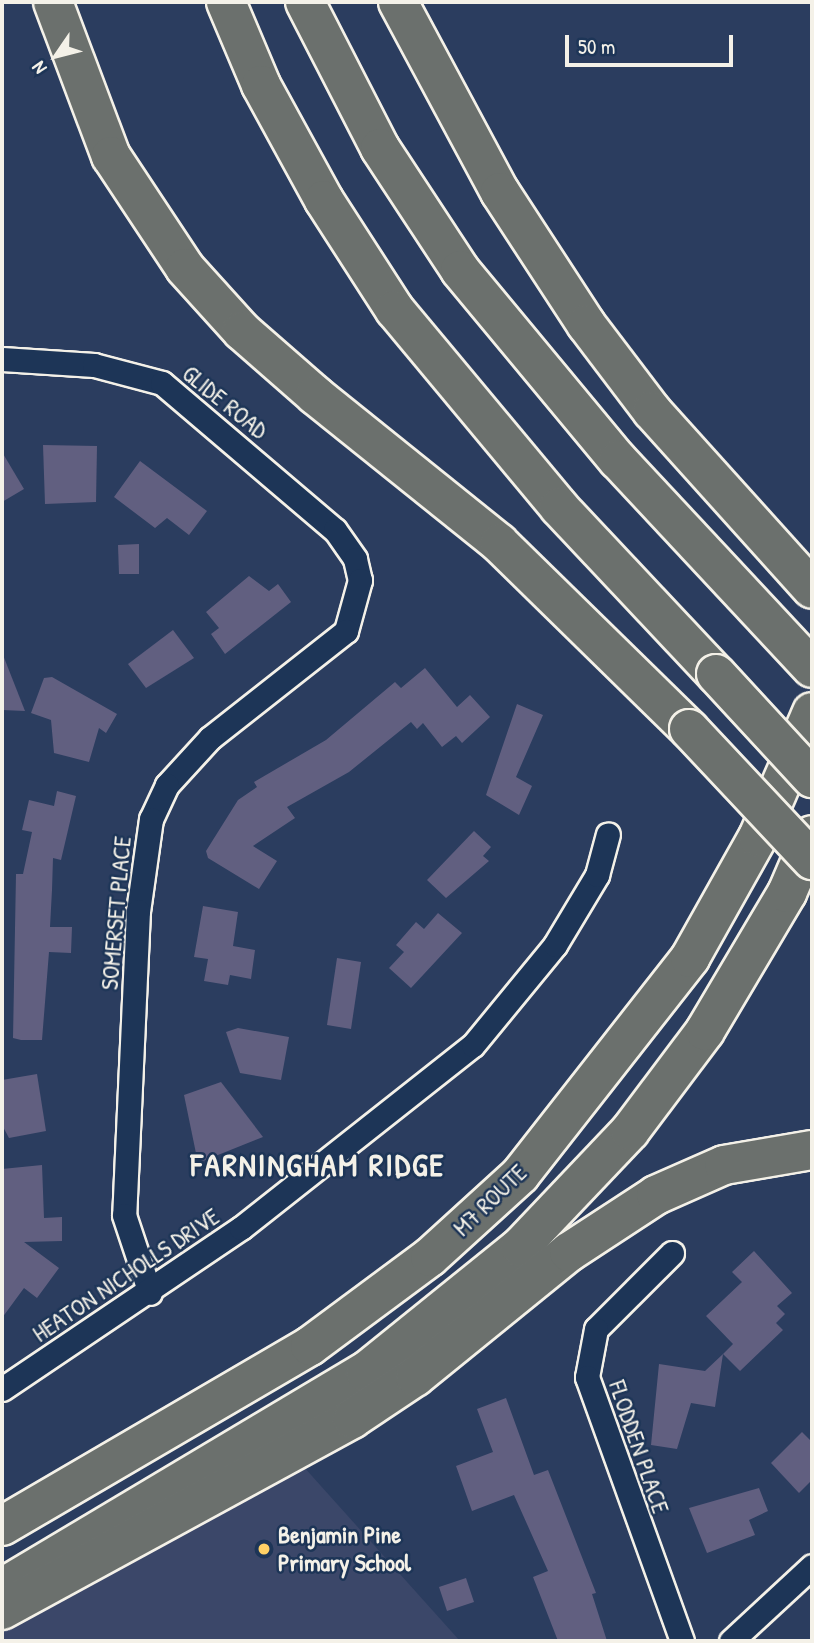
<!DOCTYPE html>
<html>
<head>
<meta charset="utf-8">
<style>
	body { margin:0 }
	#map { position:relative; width:814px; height:1643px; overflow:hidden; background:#2b3d5f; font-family:"Patrick Hand",sans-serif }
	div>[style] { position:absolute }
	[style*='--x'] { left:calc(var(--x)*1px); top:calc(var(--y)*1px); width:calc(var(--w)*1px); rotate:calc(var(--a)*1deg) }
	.built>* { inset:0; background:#3b4769 }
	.building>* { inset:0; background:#615f80 }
	.roads { filter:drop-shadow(2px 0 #f4f1e8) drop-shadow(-2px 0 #f4f1e8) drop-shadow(0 2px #f4f1e8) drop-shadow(0 -2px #f4f1e8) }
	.minor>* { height:23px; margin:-11.5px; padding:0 11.5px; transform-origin:11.5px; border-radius:11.5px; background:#1d3557 }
	.trunk>* { height:38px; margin:-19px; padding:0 19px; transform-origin:19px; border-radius:19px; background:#6b706d }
	.motorway>* { height:38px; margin:-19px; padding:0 19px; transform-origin:19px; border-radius:19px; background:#6b706d }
	.bridges { filter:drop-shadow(2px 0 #f4f1e8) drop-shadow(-2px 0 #f4f1e8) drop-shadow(0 2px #f4f1e8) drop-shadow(0 -2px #f4f1e8) }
	.motorway-bridge>* { height:38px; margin:-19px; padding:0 19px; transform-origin:19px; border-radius:19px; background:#6b706d }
	.dots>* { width:19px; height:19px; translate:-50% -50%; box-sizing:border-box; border:4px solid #1d3557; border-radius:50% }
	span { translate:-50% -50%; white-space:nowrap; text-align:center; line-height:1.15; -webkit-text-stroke:5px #1d3557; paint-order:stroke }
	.street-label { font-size:24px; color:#f4f1e8 }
	.poi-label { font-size:24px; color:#f4f1e8; font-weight:700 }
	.left { translate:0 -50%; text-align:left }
	.district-label { font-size:32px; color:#f4f1e8; font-weight:700; letter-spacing:2px }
	.frame { position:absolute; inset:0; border:4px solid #f4f1e8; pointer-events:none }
	.north { position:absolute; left:21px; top:21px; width:70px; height:70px; -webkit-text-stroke:5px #1d3557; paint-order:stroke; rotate:235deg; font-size:19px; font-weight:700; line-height:28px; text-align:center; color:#f4f1e8 }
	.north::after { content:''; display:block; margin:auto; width:24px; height:32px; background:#f4f1e8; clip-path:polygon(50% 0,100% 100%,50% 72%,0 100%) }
	.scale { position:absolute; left:565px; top:35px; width:168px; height:32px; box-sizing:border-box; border:4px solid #f4f1e8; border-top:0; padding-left:9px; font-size:21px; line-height:24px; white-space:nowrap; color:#f4f1e8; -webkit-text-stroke:5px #1d3557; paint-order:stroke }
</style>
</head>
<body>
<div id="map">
	<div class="built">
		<i style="clip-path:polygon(303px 1466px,460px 1641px,2px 1641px,2px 1631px)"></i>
	</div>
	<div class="building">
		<i style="clip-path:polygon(43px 445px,97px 446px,96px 502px,45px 504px)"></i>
		<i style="clip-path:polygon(2px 452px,24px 489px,2px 502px)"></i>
		<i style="clip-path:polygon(140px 461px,207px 511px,189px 535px,167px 518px,155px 528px,114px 497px)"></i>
		<i style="clip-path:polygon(139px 544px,139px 574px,119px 574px,118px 545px)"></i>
		<i style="clip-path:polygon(249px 576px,269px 591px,278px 584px,291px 602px,225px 654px,211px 634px,219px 628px,206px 612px)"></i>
		<i style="clip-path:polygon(173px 630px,194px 658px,146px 688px,128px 664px)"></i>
		<i style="clip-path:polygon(3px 655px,25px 711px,2px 710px)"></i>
		<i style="clip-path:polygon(425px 668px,457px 707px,470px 695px,490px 717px,462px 743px,456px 736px,442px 747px,423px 723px,417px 729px,411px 722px,349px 772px,287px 807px,295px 818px,253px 846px,277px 861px,259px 889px,208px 858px,206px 851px,238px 800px,257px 787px,254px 782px,326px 740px,395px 682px,401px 688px)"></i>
		<i style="clip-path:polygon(52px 677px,117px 714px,106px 733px,99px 728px,89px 762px,54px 753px,51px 720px,31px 713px,44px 678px)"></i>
		<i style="clip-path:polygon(517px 704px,543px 715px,516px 777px,532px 786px,519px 815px,486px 795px)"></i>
		<i style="clip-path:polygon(57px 791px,76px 796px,61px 860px,53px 858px,52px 890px,50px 927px,72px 927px,71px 953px,49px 952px,42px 1040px,21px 1040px,13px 1038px,16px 874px,23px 874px,32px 832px,22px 830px,29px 800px,54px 806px)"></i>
		<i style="clip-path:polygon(474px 831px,491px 847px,483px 856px,489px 861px,446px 898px,427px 880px)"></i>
		<i style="clip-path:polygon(203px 906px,238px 912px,233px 946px,255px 950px,251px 979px,230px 975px,228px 985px,204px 981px,208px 959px,194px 957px)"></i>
		<i style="clip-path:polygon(438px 913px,462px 933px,411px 988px,389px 968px,404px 952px,396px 945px,416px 922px,424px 929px)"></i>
		<i style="clip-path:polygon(337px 958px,361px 962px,351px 1029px,327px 1025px)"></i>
		<i style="clip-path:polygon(238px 1028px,289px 1037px,281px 1080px,240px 1073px,226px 1032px)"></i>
		<i style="clip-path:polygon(37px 1074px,46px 1131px,9px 1138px,2px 1125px,2px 1080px)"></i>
		<i style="clip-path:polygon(221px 1082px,263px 1137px,198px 1163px,184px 1095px)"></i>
		<i style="clip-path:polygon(42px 1165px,44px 1218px,62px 1217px,62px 1241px,24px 1242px,59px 1268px,37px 1298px,24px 1288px,2px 1318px,2px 1169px)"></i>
		<i style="clip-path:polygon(754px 1251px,792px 1293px,777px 1306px,785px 1314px,776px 1323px,783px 1330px,740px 1371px,723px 1354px,733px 1344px,706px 1316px,742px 1282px,732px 1272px)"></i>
		<i style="clip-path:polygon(723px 1354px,715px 1407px,691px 1403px,677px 1449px,651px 1445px,659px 1364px,705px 1371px)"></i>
		<i style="clip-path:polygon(506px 1398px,534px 1475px,548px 1470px,596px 1593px,592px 1594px,607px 1641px,558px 1641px,533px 1577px,548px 1571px,514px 1495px,472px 1511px,456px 1466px,493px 1452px,477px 1409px)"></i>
		<i style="clip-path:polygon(802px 1432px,812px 1442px,812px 1480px,799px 1493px,771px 1463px)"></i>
		<i style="clip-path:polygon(759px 1488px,768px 1511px,749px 1520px,755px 1535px,707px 1553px,689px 1508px)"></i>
		<i style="clip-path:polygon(466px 1578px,474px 1602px,447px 1611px,439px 1587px)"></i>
	</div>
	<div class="roads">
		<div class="minor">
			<i style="--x:2;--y:359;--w:92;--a:3.7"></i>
			<i style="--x:94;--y:365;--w:70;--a:14.8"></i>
			<i style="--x:162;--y:383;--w:227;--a:40.4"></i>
			<i style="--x:335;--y:530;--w:35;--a:55"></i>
			<i style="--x:355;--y:559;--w:22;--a:77"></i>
			<i style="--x:360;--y:580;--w:53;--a:105.4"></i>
			<i style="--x:346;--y:631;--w:173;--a:141.8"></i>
			<i style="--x:210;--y:738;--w:64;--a:132.5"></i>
			<i style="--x:167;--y:785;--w:38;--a:115"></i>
			<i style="--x:151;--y:819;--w:93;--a:98"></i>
			<i style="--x:138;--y:911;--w:304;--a:92.6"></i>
			<i style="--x:124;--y:1215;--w:82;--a:71.6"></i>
			<i style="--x:672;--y:1253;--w:107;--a:135"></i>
			<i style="--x:596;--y:1329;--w:49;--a:100.6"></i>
			<i style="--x:587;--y:1377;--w:281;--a:70.2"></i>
			<i style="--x:2;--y:1389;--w:288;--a:-34"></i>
			<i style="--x:241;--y:1228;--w:295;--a:-38.3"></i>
			<i style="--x:473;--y:1045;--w:129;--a:-50.6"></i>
			<i style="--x:555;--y:945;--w:82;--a:-59"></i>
			<i style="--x:597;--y:875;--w:42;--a:-75"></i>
			<i style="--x:731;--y:1641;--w:110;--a:-42.8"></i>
		</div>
		<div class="trunk">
			<i style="--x:2;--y:1526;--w:357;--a:-30.3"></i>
			<i style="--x:310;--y:1346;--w:149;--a:-36.6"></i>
			<i style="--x:430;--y:1257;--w:122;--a:-42.3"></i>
			<i style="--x:520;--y:1175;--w:276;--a:-51.9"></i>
			<i style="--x:690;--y:958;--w:139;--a:-60.7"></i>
			<i style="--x:758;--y:837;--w:136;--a:-66.6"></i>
			<i style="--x:2;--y:1588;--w:422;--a:-30.8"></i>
			<i style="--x:365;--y:1372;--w:199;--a:-38.9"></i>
			<i style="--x:520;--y:1247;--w:160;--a:-46.5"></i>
			<i style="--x:630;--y:1131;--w:125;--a:-53.1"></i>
			<i style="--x:705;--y:1031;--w:161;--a:-59.3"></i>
			<i style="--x:787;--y:893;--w:63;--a:-66.7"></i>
		</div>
		<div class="motorway">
			<i style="--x:53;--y:2;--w:165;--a:69.4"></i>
			<i style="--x:111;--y:156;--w:134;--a:56.5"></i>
			<i style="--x:185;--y:268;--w:85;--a:47.9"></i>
			<i style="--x:242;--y:331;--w:97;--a:41.2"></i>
			<i style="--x:315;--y:395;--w:236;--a:38.8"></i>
			<i style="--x:499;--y:543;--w:266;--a:44.4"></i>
			<i style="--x:226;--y:2;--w:90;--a:67.1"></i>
			<i style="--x:261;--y:85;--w:131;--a:61.3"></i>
			<i style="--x:324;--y:200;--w:131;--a:57.2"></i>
			<i style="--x:395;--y:310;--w:256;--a:50.2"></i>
			<i style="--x:559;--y:507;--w:229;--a:46.8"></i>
			<i style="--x:305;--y:2;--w:164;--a:62.8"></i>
			<i style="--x:380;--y:148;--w:146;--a:56.7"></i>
			<i style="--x:460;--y:270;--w:247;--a:50.3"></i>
			<i style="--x:618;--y:460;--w:284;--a:47"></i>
			<i style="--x:398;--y:2;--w:216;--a:61.8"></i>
			<i style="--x:500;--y:192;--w:158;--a:56.9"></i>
			<i style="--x:586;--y:324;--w:109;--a:52.8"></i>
			<i style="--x:652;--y:411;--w:239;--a:48"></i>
			<i style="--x:2;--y:1610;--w:399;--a:-28.6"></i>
			<i style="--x:352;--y:1419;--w:76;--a:-33.7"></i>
			<i style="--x:415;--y:1377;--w:198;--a:-39.1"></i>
			<i style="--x:569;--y:1252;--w:104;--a:-33.2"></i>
			<i style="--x:656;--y:1195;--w:74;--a:-23.8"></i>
			<i style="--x:724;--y:1165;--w:89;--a:-9.7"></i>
		</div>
	</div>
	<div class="bridges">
		<div class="motorway-bridge">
			<i style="--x:716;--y:674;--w:142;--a:47.3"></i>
			<i style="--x:689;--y:729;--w:180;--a:46.8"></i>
		</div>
	</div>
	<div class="dots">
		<i style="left:264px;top:1549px;background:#ffd166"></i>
	</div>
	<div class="street-label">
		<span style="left:225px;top:402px;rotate:39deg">GLIDE ROAD</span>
		<span style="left:116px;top:913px;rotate:-85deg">SOMERSET PLACE</span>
		<span style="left:490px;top:1200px;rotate:-44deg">M7 ROUTE</span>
		<span style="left:126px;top:1275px;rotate:-34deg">HEATON NICHOLLS DRIVE</span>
		<span style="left:639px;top:1447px;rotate:71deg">FLODDEN PLACE</span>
	</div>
	<div class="poi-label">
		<span class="left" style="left:278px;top:1549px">Benjamin Pine<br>Primary School</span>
	</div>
	<div class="district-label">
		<span style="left:318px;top:1165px">FARNINGHAM RIDGE</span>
	</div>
	<div class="frame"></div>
	<div class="north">N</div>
	<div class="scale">50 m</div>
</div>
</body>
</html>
